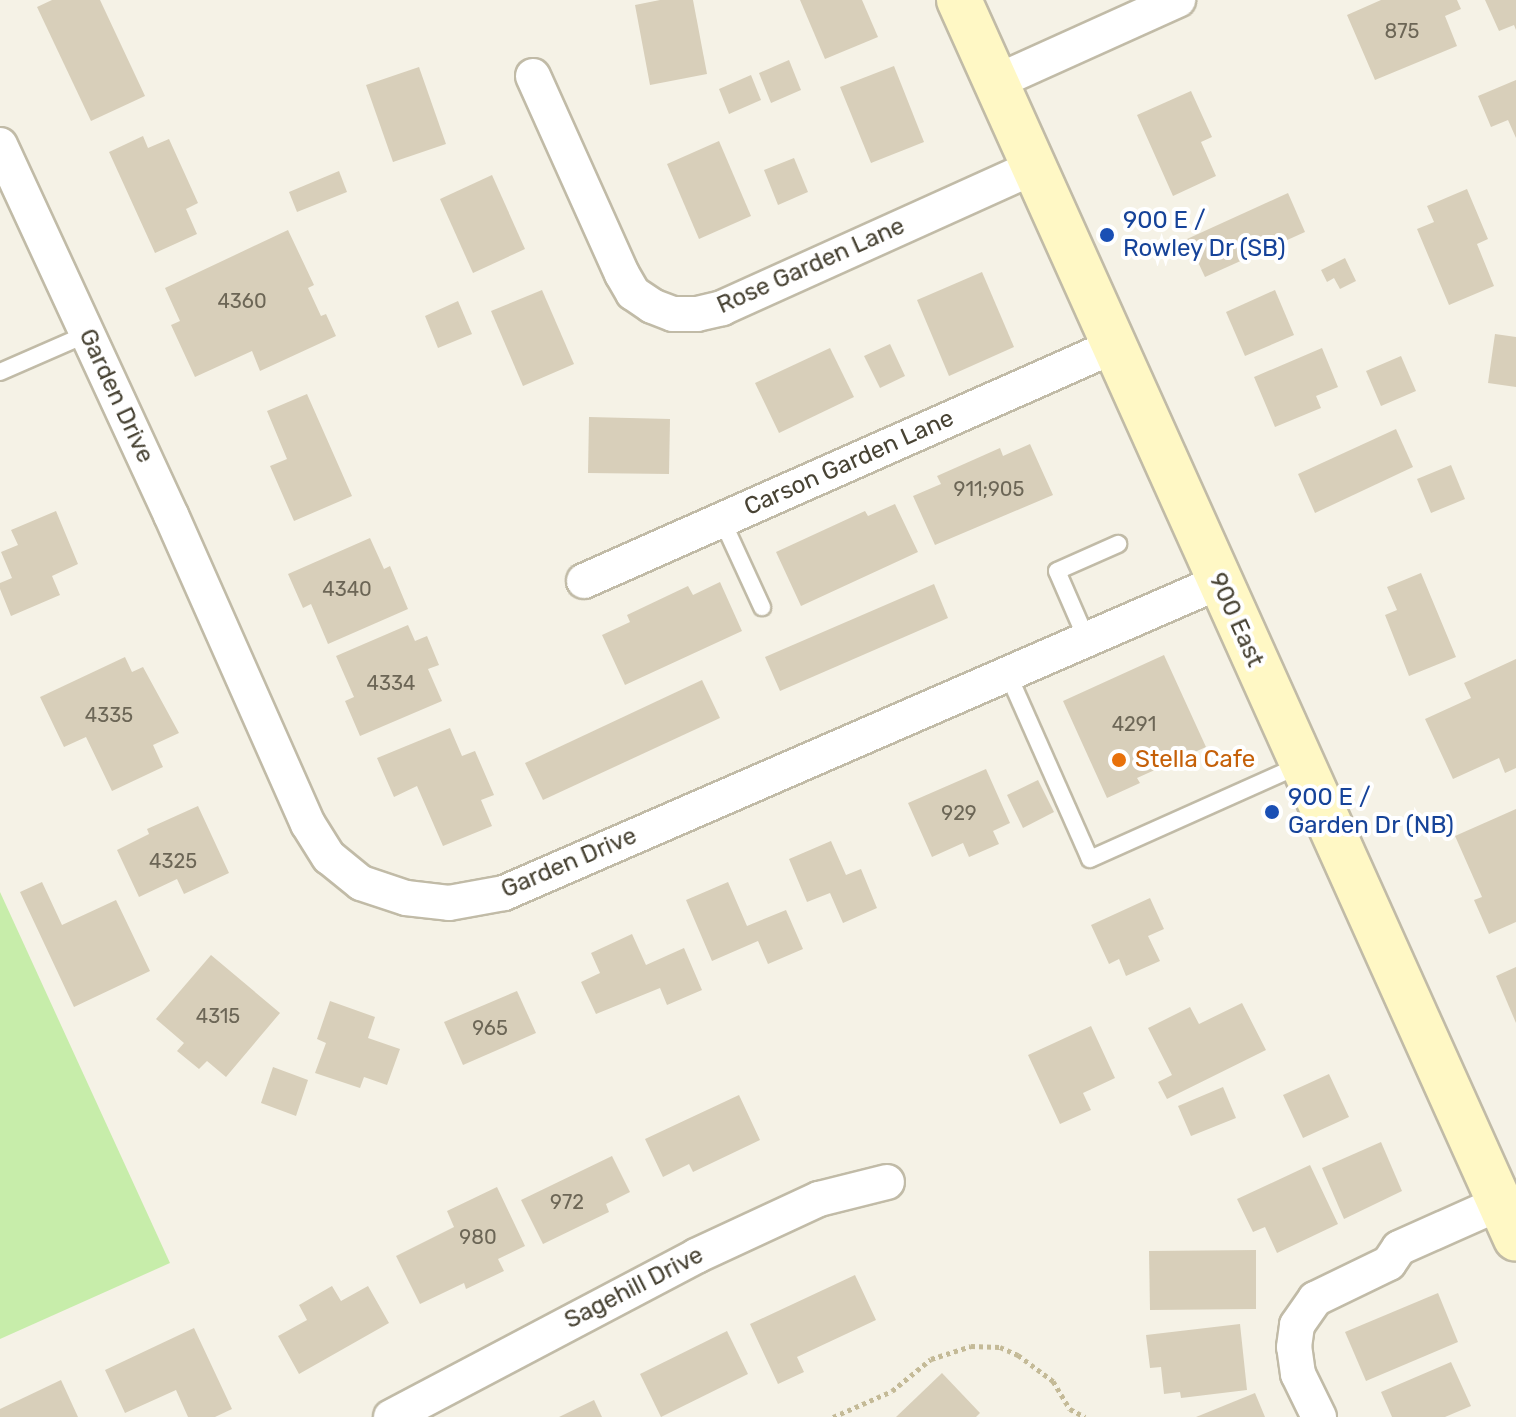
<!DOCTYPE html>
<html>
<head>
<meta charset="utf-8">
<style>
	body { margin:0 }
	#map { position:relative; width:1516px; height:1417px; overflow:hidden; background:#f5f2e6; font-family:Rubik,sans-serif }
	div>[style] { position:absolute }
	[style*='--x'] { left:calc(var(--x)*1px); top:calc(var(--y)*1px); width:calc(var(--w)*1px); rotate:calc(var(--a)*1deg) }
	.green>* { inset:0; background:#c7edaa }
	.building>* { inset:0; background:#d8cfba }
	.path>* { height:5px; margin-top:-2.5px; transform-origin:0; background:repeating-linear-gradient(90deg,#c4ba97 0 4px,transparent 0 8px) }
	.roads { filter:drop-shadow(2px 0 #c1bba7) drop-shadow(-2px 0 #c1bba7) drop-shadow(0 2px #c1bba7) drop-shadow(0 -2px #c1bba7) }
	.lane>* { height:16px; margin:-8px; padding:0 8px; transform-origin:8px; border-radius:8px; background:#fff }
	.street>* { height:34px; margin:-17px; padding:0 17px; transform-origin:17px; border-radius:17px; background:#fff }
	.secondary>* { height:44px; margin:-22px; padding:0 22px; transform-origin:22px; border-radius:22px; background:#fff8c5 }
	.dots>* { width:22px; height:22px; translate:-50% -50%; box-sizing:border-box; border:4px solid #fff; border-radius:50% }
	span { translate:-50% -50%; white-space:nowrap; text-align:center; line-height:1.15; -webkit-text-stroke:8px #fff; paint-order:stroke }
	.number-label { font-size:20px; color:#6c6656 }
	.number-label span { -webkit-text-stroke-width:0 }
	.transit-label { font-size:24px; color:#164399 }
	.left { translate:0 -50%; text-align:left }
	.street-label { font-size:24px; color:#484334 }
	.food-label { font-size:24px; color:#c56008 }
</style>
</head>
<body>
<div id="map">
	<div class="green">
		<i style="clip-path:polygon(0 892px,170px 1263px,0 1339px)"></i>
	</div>
	<div class="building">
		<i style="clip-path:polygon(52px 0,100px 0,145px 96px,91px 121px,37px 7px)"></i>
		<i style="clip-path:polygon(660px 0,693px 0,707px 74px,650px 85px,635px 5px)"></i>
		<i style="clip-path:polygon(800px 0,862px 0,878px 37px,825px 59px)"></i>
		<i style="clip-path:polygon(1381px 0,1457px 0,1461px 9px,1445px 16px,1457px 46px,1375px 80px,1347px 15px)"></i>
		<i style="clip-path:polygon(1485px 0,1516px 0,1516px 30px,1514px 25px,1499px 31px)"></i>
		<i style="clip-path:polygon(789px 60px,801px 90px,771px 103px,759px 73px)"></i>
		<i style="clip-path:polygon(894px 66px,924px 142px,871px 163px,840px 87px)"></i>
		<i style="clip-path:polygon(419px 67px,446px 144px,393px 162px,366px 85px)"></i>
		<i style="clip-path:polygon(751px 75px,761px 100px,729px 114px,719px 89px)"></i>
		<i style="clip-path:polygon(1516px 80px,1516px 138px,1508px 120px,1491px 127px,1478px 96px)"></i>
		<i style="clip-path:polygon(1191px 91px,1212px 137px,1201px 142px,1216px 176px,1173px 196px,1137px 115px)"></i>
		<i style="clip-path:polygon(143px 136px,148px 148px,169px 139px,198px 203px,186px 209px,197px 234px,155px 253px,109px 152px)"></i>
		<i style="clip-path:polygon(719px 141px,751px 216px,699px 239px,667px 164px)"></i>
		<i style="clip-path:polygon(794px 158px,808px 192px,778px 205px,764px 170px)"></i>
		<i style="clip-path:polygon(339px 171px,347px 192px,297px 212px,289px 192px)"></i>
		<i style="clip-path:polygon(492px 175px,525px 249px,473px 273px,440px 199px)"></i>
		<i style="clip-path:polygon(1467px 189px,1488px 239px,1477px 244px,1494px 286px,1449px 305px,1417px 229px,1434px 222px,1427px 206px)"></i>
		<i style="clip-path:polygon(1288px 193px,1305px 232px,1205px 277px,1187px 239px)"></i>
		<i style="clip-path:polygon(288px 230px,314px 285px,308px 288px,321px 316px,326px 314px,336px 336px,260px 371px,252px 351px,195px 377px,171px 325px,180px 321px,165px 288px)"></i>
		<i style="clip-path:polygon(1345px 258px,1356px 281px,1340px 289px,1334px 278px,1327px 282px,1321px 270px)"></i>
		<i style="clip-path:polygon(982px 272px,1014px 347px,949px 376px,917px 300px)"></i>
		<i style="clip-path:polygon(542px 290px,574px 364px,523px 386px,491px 311px)"></i>
		<i style="clip-path:polygon(1275px 290px,1294px 335px,1245px 356px,1226px 312px)"></i>
		<i style="clip-path:polygon(458px 301px,472px 334px,438px 348px,425px 316px)"></i>
		<i style="clip-path:polygon(1495px 334px,1516px 337px,1516px 387px,1488px 383px)"></i>
		<i style="clip-path:polygon(890px 344px,905px 376px,880px 388px,864px 356px)"></i>
		<i style="clip-path:polygon(830px 348px,854px 397px,779px 433px,755px 383px)"></i>
		<i style="clip-path:polygon(1322px 348px,1338px 387px,1316px 396px,1321px 408px,1275px 427px,1254px 377px)"></i>
		<i style="clip-path:polygon(1401px 356px,1416px 391px,1381px 406px,1366px 371px)"></i>
		<i style="clip-path:polygon(307px 394px,352px 496px,294px 521px,270px 466px,287px 459px,267px 411px)"></i>
		<i style="clip-path:polygon(589px 417px,670px 419px,669px 474px,588px 473px)"></i>
		<i style="clip-path:polygon(1396px 429px,1413px 467px,1315px 513px,1298px 474px)"></i>
		<i style="clip-path:polygon(1030px 444px,1053px 495px,935px 545px,913px 496px,941px 484px,937px 476px,1000px 448px,1003px 456px)"></i>
		<i style="clip-path:polygon(1451px 465px,1465px 499px,1431px 513px,1417px 479px)"></i>
		<i style="clip-path:polygon(895px 504px,918px 552px,801px 606px,776px 552px,865px 511px,868px 516px)"></i>
		<i style="clip-path:polygon(56px 511px,78px 564px,52px 576px,60px 595px,11px 616px,0 589px,0 583px,12px 578px,1px 552px,18px 545px,11px 530px)"></i>
		<i style="clip-path:polygon(370px 538px,384px 569px,390px 566px,408px 609px,328px 644px,311px 604px,303px 608px,288px 574px)"></i>
		<i style="clip-path:polygon(1421px 573px,1456px 657px,1409px 676px,1385px 615px,1397px 610px,1387px 587px)"></i>
		<i style="clip-path:polygon(720px 582px,742px 631px,625px 685px,602px 635px,630px 622px,627px 615px,688px 586px,693px 595px)"></i>
		<i style="clip-path:polygon(934px 584px,948px 618px,780px 691px,765px 657px)"></i>
		<i style="clip-path:polygon(408px 625px,415px 641px,427px 636px,439px 665px,428px 669px,442px 701px,360px 736px,345px 701px,354px 697px,336px 656px)"></i>
		<i style="clip-path:polygon(1164px 655px,1206px 747px,1137px 778px,1140px 783px,1107px 798px,1063px 701px)"></i>
		<i style="clip-path:polygon(125px 657px,132px 672px,143px 667px,179px 733px,153px 745px,163px 767px,112px 791px,86px 737px,64px 747px,40px 697px)"></i>
		<i style="clip-path:polygon(1516px 659px,1516px 768px,1505px 773px,1499px 758px,1453px 779px,1425px 719px,1471px 698px,1464px 683px)"></i>
		<i style="clip-path:polygon(702px 680px,720px 718px,543px 800px,525px 763px)"></i>
		<i style="clip-path:polygon(450px 728px,462px 756px,475px 751px,494px 795px,481px 800px,492px 826px,443px 846px,417px 786px,394px 797px,377px 758px)"></i>
		<i style="clip-path:polygon(986px 769px,1010px 823px,993px 831px,999px 844px,969px 857px,963px 843px,932px 857px,908px 803px)"></i>
		<i style="clip-path:polygon(1038px 780px,1054px 812px,1023px 828px,1007px 795px)"></i>
		<i style="clip-path:polygon(198px 806px,229px 873px,184px 894px,177px 879px,139px 897px,117px 850px,149px 834px,147px 829px)"></i>
		<i style="clip-path:polygon(1516px 809px,1516px 922px,1489px 934px,1474px 900px,1482px 897px,1455px 836px)"></i>
		<i style="clip-path:polygon(831px 841px,846px 875px,861px 869px,877px 908px,843px 923px,830px 893px,807px 902px,789px 859px)"></i>
		<i style="clip-path:polygon(42px 882px,62px 925px,116px 900px,150px 971px,74px 1007px,20px 892px)"></i>
		<i style="clip-path:polygon(728px 882px,747px 926px,786px 910px,803px 949px,768px 964px,758px 941px,712px 961px,686px 900px)"></i>
		<i style="clip-path:polygon(1150px 898px,1164px 929px,1148px 936px,1160px 961px,1126px 976px,1119px 959px,1109px 964px,1091px 925px)"></i>
		<i style="clip-path:polygon(632px 934px,646px 965px,684px 948px,702px 990px,667px 1005px,660px 988px,596px 1014px,581px 982px,600px 973px,591px 953px)"></i>
		<i style="clip-path:polygon(211px 955px,280px 1013px,226px 1077px,207px 1061px,199px 1069px,177px 1051px,184px 1043px,156px 1019px)"></i>
		<i style="clip-path:polygon(1516px 967px,1516px 1023px,1496px 976px)"></i>
		<i style="clip-path:polygon(517px 991px,536px 1033px,463px 1065px,444px 1022px)"></i>
		<i style="clip-path:polygon(330px 1001px,375px 1017px,368px 1038px,400px 1049px,387px 1085px,364px 1077px,360px 1088px,315px 1073px,326px 1043px,317px 1039px)"></i>
		<i style="clip-path:polygon(1242px 1003px,1266px 1050px,1167px 1099px,1158px 1082px,1172px 1075px,1148px 1028px,1190px 1007px,1199px 1024px)"></i>
		<i style="clip-path:polygon(1091px 1026px,1115px 1078px,1083px 1093px,1091px 1110px,1060px 1124px,1028px 1055px)"></i>
		<i style="clip-path:polygon(273px 1067px,308px 1080px,296px 1116px,261px 1103px)"></i>
		<i style="clip-path:polygon(1329px 1074px,1349px 1117px,1303px 1138px,1283px 1095px)"></i>
		<i style="clip-path:polygon(1223px 1087px,1236px 1118px,1191px 1136px,1178px 1106px)"></i>
		<i style="clip-path:polygon(739px 1095px,760px 1140px,693px 1172px,689px 1164px,663px 1177px,645px 1139px)"></i>
		<i style="clip-path:polygon(1381px 1142px,1402px 1191px,1344px 1219px,1322px 1168px)"></i>
		<i style="clip-path:polygon(612px 1156px,630px 1192px,606px 1204px,609px 1212px,543px 1244px,521px 1200px)"></i>
		<i style="clip-path:polygon(1310px 1165px,1338px 1224px,1277px 1253px,1265px 1227px,1253px 1232px,1237px 1199px)"></i>
		<i style="clip-path:polygon(497px 1187px,525px 1246px,498px 1259px,504px 1271px,466px 1289px,464px 1283px,420px 1304px,396px 1256px,454px 1227px,447px 1211px)"></i>
		<i style="clip-path:polygon(1256px 1250px,1256px 1309px,1150px 1310px,1149px 1251px)"></i>
		<i style="clip-path:polygon(855px 1275px,876px 1320px,797px 1357px,804px 1372px,778px 1384px,750px 1324px)"></i>
		<i style="clip-path:polygon(332px 1286px,341px 1301px,368px 1286px,389px 1323px,299px 1374px,278px 1336px,307px 1320px,299px 1305px)"></i>
		<i style="clip-path:polygon(1438px 1293px,1458px 1342px,1366px 1381px,1345px 1332px)"></i>
		<i style="clip-path:polygon(1240px 1324px,1247px 1390px,1181px 1398px,1180px 1392px,1164px 1394px,1161px 1367px,1150px 1368px,1146px 1335px)"></i>
		<i style="clip-path:polygon(194px 1328px,232px 1409px,215px 1417px,188px 1417px,176px 1390px,125px 1413px,105px 1370px)"></i>
		<i style="clip-path:polygon(727px 1331px,748px 1374px,661px 1417px,640px 1374px)"></i>
		<i style="clip-path:polygon(1451px 1362px,1471px 1406px,1445px 1417px,1392px 1417px,1381px 1392px)"></i>
		<i style="clip-path:polygon(942px 1373px,980px 1413px,976px 1417px,896px 1417px)"></i>
		<i style="clip-path:polygon(61px 1380px,78px 1417px,0 1417px,0 1409px)"></i>
		<i style="clip-path:polygon(1255px 1393px,1265px 1417px,1196px 1417px)"></i>
		<i style="clip-path:polygon(594px 1400px,602px 1417px,559px 1417px)"></i>
	</div>
	<div class="path">
		<i style="--x:833;--y:1417;--w:64;--a:-23.8"></i>
		<i style="--x:892;--y:1391;--w:50;--a:-39.4"></i>
		<i style="--x:931;--y:1359;--w:42;--a:-18"></i>
		<i style="--x:971;--y:1346;--w:29;--a:2"></i>
		<i style="--x:1000;--y:1347;--w:20;--a:24"></i>
		<i style="--x:1018;--y:1355;--w:44;--a:36.6"></i>
		<i style="--x:1053;--y:1381;--w:33;--a:59"></i>
		<i style="--x:1070;--y:1409;--w:17;--a:28"></i>
	</div>
	<div class="roads">
		<div class="lane">
			<i style="--x:0;--y:372;--w:95;--a:-23.6"></i>
			<i style="--x:722;--y:520;--w:96;--a:65.3"></i>
			<i style="--x:1087;--y:640;--w:75;--a:-113.5"></i>
			<i style="--x:1057;--y:571;--w:67;--a:-23.9"></i>
			<i style="--x:1008;--y:674;--w:202;--a:66.1"></i>
			<i style="--x:1090;--y:859;--w:232;--a:-24.1"></i>
		</div>
		<div class="street">
			<i style="--x:533;--y:76;--w:217;--a:65.8"></i>
			<i style="--x:622;--y:274;--w:22;--a:60"></i>
			<i style="--x:633;--y:293;--w:23;--a:34"></i>
			<i style="--x:652;--y:306;--w:22;--a:21"></i>
			<i style="--x:673;--y:314;--w:24;--a:0"></i>
			<i style="--x:697;--y:314;--w:26;--a:-13"></i>
			<i style="--x:722;--y:308;--w:340;--a:-24.3"></i>
			<i style="--x:996;--y:82;--w:200;--a:-24.3"></i>
			<i style="--x:0;--y:145;--w:408;--a:65.2"></i>
			<i style="--x:171;--y:515;--w:338;--a:66.1"></i>
			<i style="--x:308;--y:824;--w:39;--a:58"></i>
			<i style="--x:329;--y:857;--w:41;--a:39.1"></i>
			<i style="--x:361;--y:883;--w:47;--a:18.4"></i>
			<i style="--x:406;--y:898;--w:43;--a:6.6"></i>
			<i style="--x:449;--y:903;--w:56;--a:-10.3"></i>
			<i style="--x:504;--y:893;--w:780;--a:-23.51"></i>
			<i style="--x:584;--y:581;--w:580;--a:-23.91"></i>
			<i style="--x:391;--y:1417;--w:345;--a:-27.8"></i>
			<i style="--x:696;--y:1256;--w:136;--a:-24.9"></i>
			<i style="--x:819;--y:1199;--w:70;--a:-14"></i>
			<i style="--x:1319;--y:1417;--w:48;--a:-116"></i>
			<i style="--x:1298;--y:1374;--w:27;--a:-98"></i>
			<i style="--x:1294;--y:1347;--w:22;--a:-82"></i>
			<i style="--x:1297;--y:1325;--w:32;--a:-55"></i>
			<i style="--x:1315;--y:1299;--w:82;--a:-25.9"></i>
			<i style="--x:1389;--y:1263;--w:18;--a:-56"></i>
			<i style="--x:1399;--y:1248;--w:111;--a:-24"></i>
		</div>
		<div class="secondary">
			<i style="--x:959;--y:0;--w:1358;--a:65.79"></i>
		</div>
	</div>
	<div class="dots">
		<i style="left:1107px;top:235px;background:#1a4fb4"></i>
		<i style="left:1119px;top:760px;background:#e8710a"></i>
		<i style="left:1272px;top:812px;background:#1a4fb4"></i>
	</div>
	<div class="number-label">
		<span style="left:1402px;top:31px">875</span>
		<span style="left:242px;top:301px">4360</span>
		<span style="left:989px;top:489px">911;905</span>
		<span style="left:347px;top:589px">4340</span>
		<span style="left:391px;top:683px">4334</span>
		<span style="left:109px;top:715px">4335</span>
		<span style="left:1134px;top:724px">4291</span>
		<span style="left:959px;top:813px">929</span>
		<span style="left:173px;top:861px">4325</span>
		<span style="left:218px;top:1016px">4315</span>
		<span style="left:490px;top:1028px">965</span>
		<span style="left:567px;top:1202px">972</span>
		<span style="left:478px;top:1237px">980</span>
	</div>
	<div class="transit-label">
		<span class="left" style="left:1123px;top:235px">900 E /<br>Rowley Dr (SB)</span>
		<span class="left" style="left:1288px;top:812px">900 E /<br>Garden Dr (NB)</span>
	</div>
	<div class="street-label">
		<span style="left:811px;top:266px;rotate:-24deg">Rose Garden Lane</span>
		<span style="left:116px;top:396px;rotate:65deg">Garden Drive</span>
		<span style="left:849px;top:463px;rotate:-24deg">Carson Garden Lane</span>
		<span style="left:1236px;top:620px;rotate:66deg">900 East</span>
		<span style="left:569px;top:863px;rotate:-23deg">Garden Drive</span>
		<span style="left:634px;top:1288px;rotate:-27deg">Sagehill Drive</span>
	</div>
	<div class="food-label">
		<span class="left" style="left:1135px;top:760px">Stella Cafe</span>
	</div>
</div>
</body>
</html>
